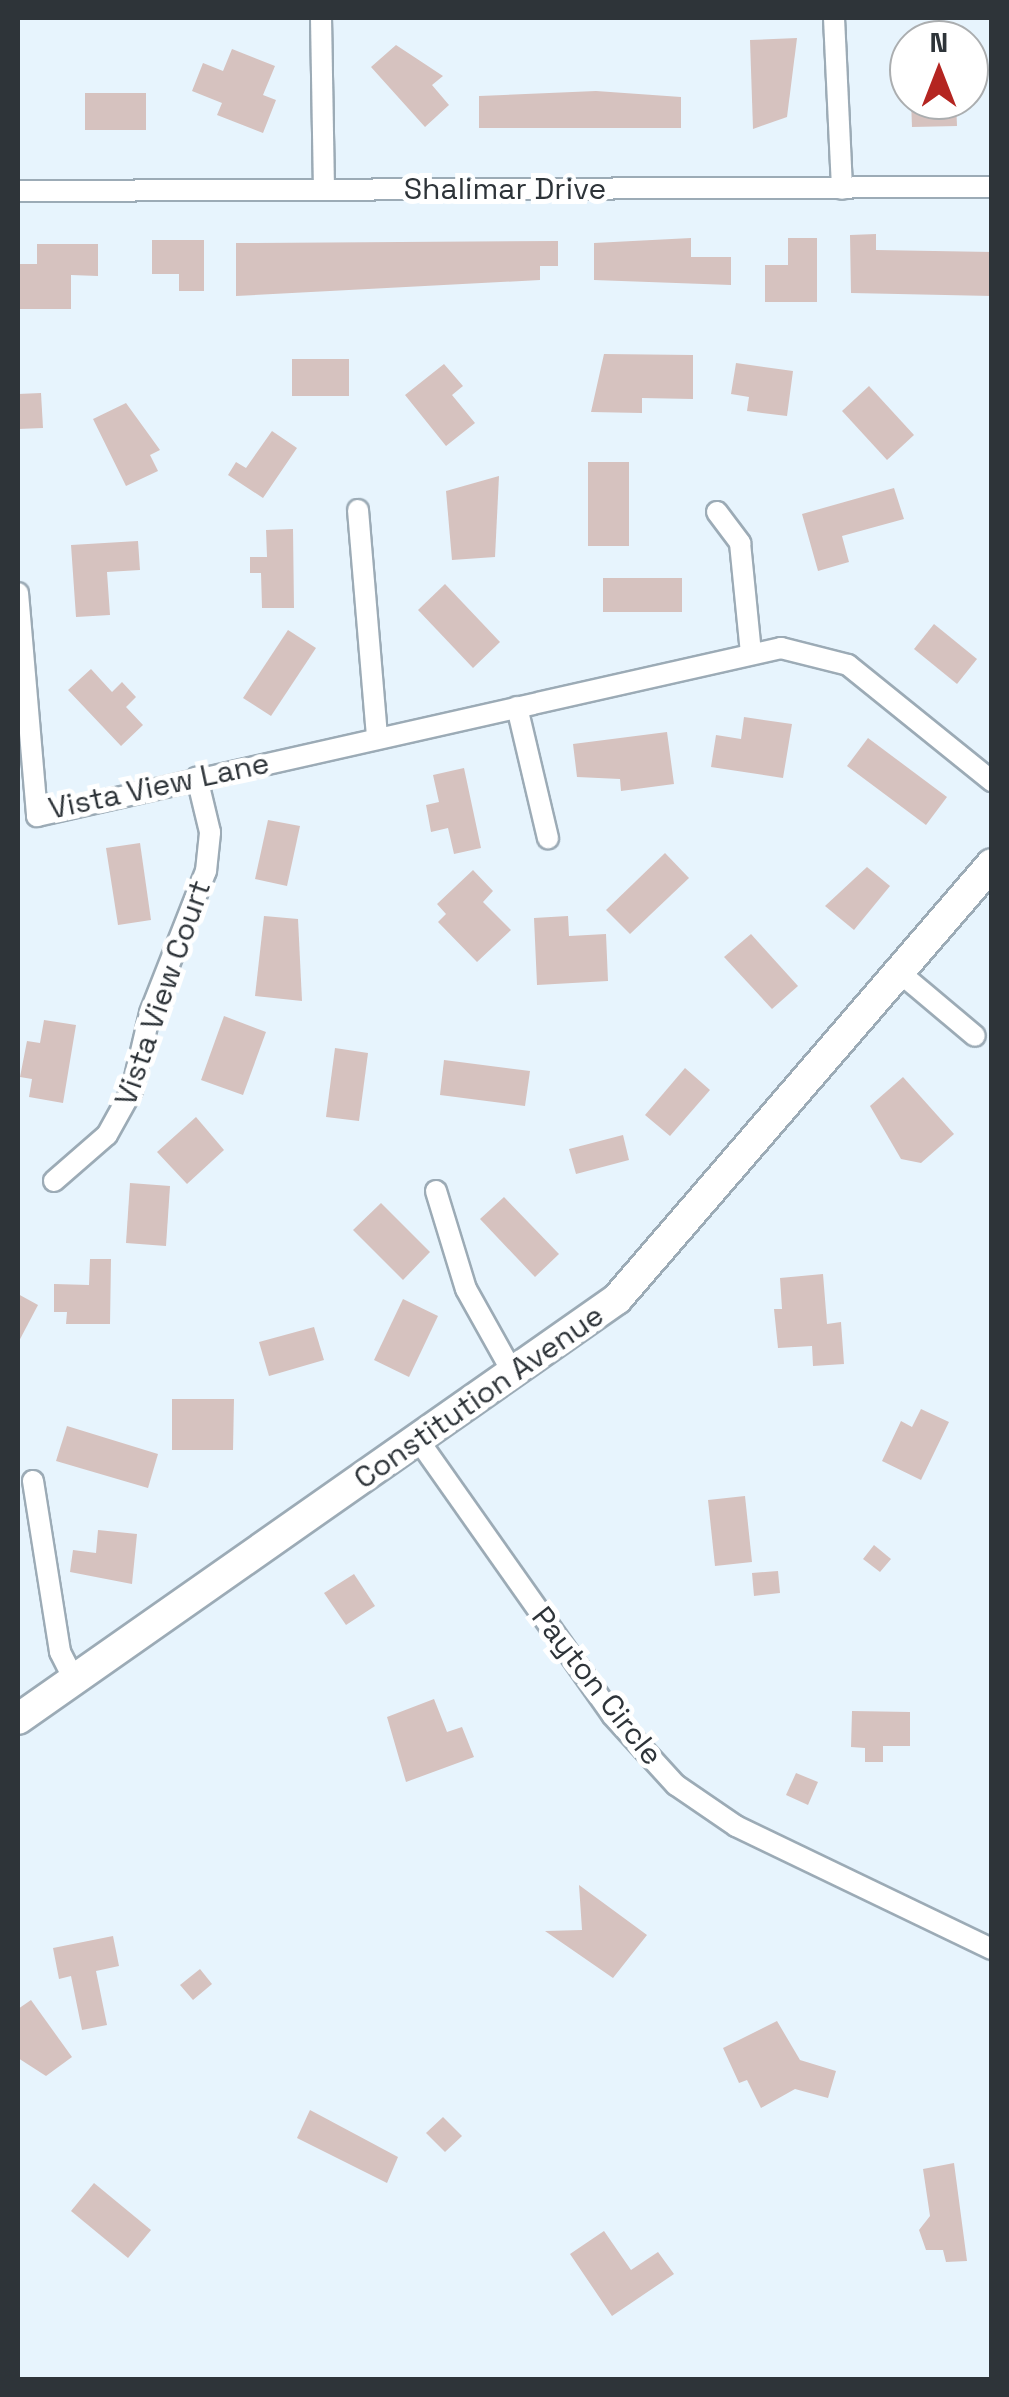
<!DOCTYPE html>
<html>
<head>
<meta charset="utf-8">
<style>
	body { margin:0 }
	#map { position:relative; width:1009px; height:2397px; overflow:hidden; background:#e7f4fd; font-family:"Space Grotesk",sans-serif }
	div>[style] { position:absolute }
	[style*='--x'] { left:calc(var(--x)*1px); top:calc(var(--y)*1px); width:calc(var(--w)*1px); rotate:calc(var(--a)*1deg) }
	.building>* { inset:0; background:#d6c2bf }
	.roads { filter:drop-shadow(2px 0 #9cabb6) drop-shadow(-2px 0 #9cabb6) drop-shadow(0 2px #9cabb6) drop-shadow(0 -2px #9cabb6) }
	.minor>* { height:20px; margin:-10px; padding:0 10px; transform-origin:10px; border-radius:10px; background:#fff }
	.primary>* { height:30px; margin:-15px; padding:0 15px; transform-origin:15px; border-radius:15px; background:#fff }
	span { translate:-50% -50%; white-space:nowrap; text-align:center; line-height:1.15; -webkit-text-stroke:10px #fff; paint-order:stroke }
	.street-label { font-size:30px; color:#2e3439 }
	.frame { position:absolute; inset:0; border:20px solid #2e3439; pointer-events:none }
	.north { position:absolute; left:889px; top:20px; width:100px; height:100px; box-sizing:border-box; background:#fff; border:2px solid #abaeb0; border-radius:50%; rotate:0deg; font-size:28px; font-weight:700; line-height:40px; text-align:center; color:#2e3439 }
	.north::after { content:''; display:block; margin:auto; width:35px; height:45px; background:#b42521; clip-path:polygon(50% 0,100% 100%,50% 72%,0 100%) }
</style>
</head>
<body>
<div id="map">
	<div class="building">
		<i style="clip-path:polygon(797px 38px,787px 117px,753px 129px,750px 40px)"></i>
		<i style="clip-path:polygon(396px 45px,443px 76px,432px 85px,449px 105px,425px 127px,371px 67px)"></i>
		<i style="clip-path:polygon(232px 49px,275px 66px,263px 95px,276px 100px,263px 133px,217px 115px,222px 103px,192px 91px,203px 63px,223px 71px)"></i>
		<i style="clip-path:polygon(596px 91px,681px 97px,681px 128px,479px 128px,479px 96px)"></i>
		<i style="clip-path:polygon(85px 93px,146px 93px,146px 130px,85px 130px)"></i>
		<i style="clip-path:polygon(911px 100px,956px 100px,957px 126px,912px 127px)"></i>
		<i style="clip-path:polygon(876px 234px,876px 250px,992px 252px,992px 296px,851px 293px,850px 235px)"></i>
		<i style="clip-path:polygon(691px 238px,691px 257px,731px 257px,731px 285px,594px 280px,594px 243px)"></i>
		<i style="clip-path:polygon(788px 238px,817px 238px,817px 302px,765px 302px,765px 265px,788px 265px)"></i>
		<i style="clip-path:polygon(152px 240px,204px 240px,204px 291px,179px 291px,179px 274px,152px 274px)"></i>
		<i style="clip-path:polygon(558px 241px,558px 266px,540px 266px,540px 280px,236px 296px,236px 243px)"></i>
		<i style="clip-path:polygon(37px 244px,98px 244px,98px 276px,71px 275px,71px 309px,18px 309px,18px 264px,37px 264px)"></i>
		<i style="clip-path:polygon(604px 354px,693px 355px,693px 399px,642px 398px,642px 413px,591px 412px)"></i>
		<i style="clip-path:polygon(292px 359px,349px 359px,349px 396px,292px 396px)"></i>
		<i style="clip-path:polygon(736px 363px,793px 371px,787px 416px,747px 411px,749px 397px,731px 394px)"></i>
		<i style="clip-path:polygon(444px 364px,463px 386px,452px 395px,475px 423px,446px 446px,405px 395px)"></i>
		<i style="clip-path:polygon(869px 386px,914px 435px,887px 460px,842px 411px)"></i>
		<i style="clip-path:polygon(41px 393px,43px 428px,18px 429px,18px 394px)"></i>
		<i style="clip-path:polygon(126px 403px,160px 450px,150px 455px,158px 471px,126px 486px,93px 419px)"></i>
		<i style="clip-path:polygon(272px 431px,297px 448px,263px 498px,228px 475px,236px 462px,246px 468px)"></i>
		<i style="clip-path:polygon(588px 462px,629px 462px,629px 546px,588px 546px)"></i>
		<i style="clip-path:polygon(499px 476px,495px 557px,452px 560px,446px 491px)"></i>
		<i style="clip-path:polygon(894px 488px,904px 519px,842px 536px,849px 562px,818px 571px,802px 514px)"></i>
		<i style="clip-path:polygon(293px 529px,294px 608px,262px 608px,261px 573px,250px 573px,250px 557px,267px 557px,266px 530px)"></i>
		<i style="clip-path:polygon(138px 541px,140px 570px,107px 572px,110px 615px,76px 617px,71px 545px)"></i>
		<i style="clip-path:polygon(603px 578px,682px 578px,682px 612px,603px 612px)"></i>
		<i style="clip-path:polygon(445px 584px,500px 642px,473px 668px,418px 610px)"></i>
		<i style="clip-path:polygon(934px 624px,977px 659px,957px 684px,914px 649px)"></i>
		<i style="clip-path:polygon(288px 630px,316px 648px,271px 716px,243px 698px)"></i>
		<i style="clip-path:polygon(91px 669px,112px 692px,122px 682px,136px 697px,126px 707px,143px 725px,121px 746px,68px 690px)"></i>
		<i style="clip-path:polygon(744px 717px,792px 724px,783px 778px,711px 767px,716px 735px,741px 739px)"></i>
		<i style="clip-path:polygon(667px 732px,674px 784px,621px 791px,620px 779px,577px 777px,573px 744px)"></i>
		<i style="clip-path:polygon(868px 738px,947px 797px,926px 825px,847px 766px)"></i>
		<i style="clip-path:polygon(464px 768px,481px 848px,454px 854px,448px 828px,431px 832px,426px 805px,439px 802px,433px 775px)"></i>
		<i style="clip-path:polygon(268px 820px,300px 826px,287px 886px,255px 879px)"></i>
		<i style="clip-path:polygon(140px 843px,151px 920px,118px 925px,106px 848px)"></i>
		<i style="clip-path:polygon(665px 853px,689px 878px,630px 934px,606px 910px)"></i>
		<i style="clip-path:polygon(867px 867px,890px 886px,854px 930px,825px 906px)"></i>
		<i style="clip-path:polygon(473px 870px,493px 891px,483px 902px,511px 930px,477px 962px,438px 922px,446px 914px,437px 904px)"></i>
		<i style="clip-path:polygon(264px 916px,298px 919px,302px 1001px,255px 996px)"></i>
		<i style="clip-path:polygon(568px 916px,569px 936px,606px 934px,608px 981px,537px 985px,534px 918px)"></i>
		<i style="clip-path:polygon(751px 934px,798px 986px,772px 1009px,724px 957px)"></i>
		<i style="clip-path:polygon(224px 1016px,266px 1032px,243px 1095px,201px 1080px)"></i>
		<i style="clip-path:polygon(44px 1020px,76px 1025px,63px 1103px,29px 1097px,32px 1079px,20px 1077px,27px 1041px,40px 1043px)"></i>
		<i style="clip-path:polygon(335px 1048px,368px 1053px,359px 1121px,326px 1117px)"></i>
		<i style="clip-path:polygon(444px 1060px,530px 1071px,525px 1106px,440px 1095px)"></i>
		<i style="clip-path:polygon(685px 1068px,710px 1090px,670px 1136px,645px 1115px)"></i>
		<i style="clip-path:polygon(903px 1077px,954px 1134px,921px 1163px,901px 1159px,870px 1106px)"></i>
		<i style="clip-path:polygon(196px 1117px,224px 1150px,187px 1184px,157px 1152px)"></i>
		<i style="clip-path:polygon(623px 1135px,629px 1160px,576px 1174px,569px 1149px)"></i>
		<i style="clip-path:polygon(130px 1183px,170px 1186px,166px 1246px,126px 1243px)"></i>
		<i style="clip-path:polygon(504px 1197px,559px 1254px,535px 1277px,480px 1219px)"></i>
		<i style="clip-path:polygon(381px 1203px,430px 1252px,403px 1280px,353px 1230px)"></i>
		<i style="clip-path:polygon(90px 1259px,111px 1259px,110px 1324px,66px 1324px,67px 1312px,54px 1312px,54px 1284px,89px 1285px)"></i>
		<i style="clip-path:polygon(823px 1274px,827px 1324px,841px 1322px,844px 1364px,813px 1366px,812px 1346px,778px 1348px,774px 1309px,782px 1309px,780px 1278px)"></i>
		<i style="clip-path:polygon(18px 1294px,38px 1305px,18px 1343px)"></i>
		<i style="clip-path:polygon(403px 1299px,438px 1316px,409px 1377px,374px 1360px)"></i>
		<i style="clip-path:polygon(314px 1327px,324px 1360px,269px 1376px,259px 1342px)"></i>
		<i style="clip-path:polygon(172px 1399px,234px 1399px,233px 1450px,172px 1450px)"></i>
		<i style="clip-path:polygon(921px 1409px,949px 1422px,921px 1480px,882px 1461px,901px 1421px,912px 1427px)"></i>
		<i style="clip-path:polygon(67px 1426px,158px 1454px,148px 1488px,56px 1461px)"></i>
		<i style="clip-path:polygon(745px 1496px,752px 1562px,715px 1566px,708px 1500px)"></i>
		<i style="clip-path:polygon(98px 1530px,137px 1534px,132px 1584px,70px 1572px,73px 1550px,96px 1553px)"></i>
		<i style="clip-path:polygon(874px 1545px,891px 1559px,880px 1572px,863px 1559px)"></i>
		<i style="clip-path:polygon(778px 1571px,780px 1593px,754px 1596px,752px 1573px)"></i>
		<i style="clip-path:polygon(354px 1574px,375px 1606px,346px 1625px,324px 1593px)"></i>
		<i style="clip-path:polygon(434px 1699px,447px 1732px,462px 1727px,474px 1757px,406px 1782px,387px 1717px)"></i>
		<i style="clip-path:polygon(852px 1711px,910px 1712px,910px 1746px,883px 1746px,883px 1762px,865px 1762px,865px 1748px,851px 1747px)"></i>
		<i style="clip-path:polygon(796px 1773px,818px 1782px,808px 1805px,786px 1795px)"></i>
		<i style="clip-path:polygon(579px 1885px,647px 1935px,613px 1978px,545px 1931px,582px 1930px)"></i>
		<i style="clip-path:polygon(113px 1936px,119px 1966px,96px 1971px,107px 2025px,82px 2030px,71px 1976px,59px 1979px,53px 1948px)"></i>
		<i style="clip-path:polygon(200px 1969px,212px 1984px,193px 2000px,180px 1985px)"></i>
		<i style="clip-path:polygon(31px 2000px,72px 2057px,46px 2076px,18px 2058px,18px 2009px)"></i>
		<i style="clip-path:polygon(777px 2021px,800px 2060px,836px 2071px,828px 2098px,795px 2089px,761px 2108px,747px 2080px,739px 2083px,723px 2048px)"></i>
		<i style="clip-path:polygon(310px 2110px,398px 2157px,387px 2183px,297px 2138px)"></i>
		<i style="clip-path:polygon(443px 2117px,462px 2136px,445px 2152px,426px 2133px)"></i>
		<i style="clip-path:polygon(954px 2163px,967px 2261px,946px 2262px,943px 2250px,926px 2250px,919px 2230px,930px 2216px,923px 2169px)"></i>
		<i style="clip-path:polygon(94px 2183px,151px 2230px,128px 2258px,71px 2211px)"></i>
		<i style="clip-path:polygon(604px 2231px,631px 2270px,658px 2252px,674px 2274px,612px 2316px,570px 2254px)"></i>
	</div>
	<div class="roads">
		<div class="minor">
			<i style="--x:321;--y:18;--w:171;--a:89"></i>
			<i style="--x:834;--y:18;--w:171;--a:87.3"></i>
			<i style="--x:18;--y:191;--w:974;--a:-0.24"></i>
			<i style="--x:358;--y:510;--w:229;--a:85.2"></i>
			<i style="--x:717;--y:512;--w:39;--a:53"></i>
			<i style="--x:740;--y:543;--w:111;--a:84.3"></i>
			<i style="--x:18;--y:593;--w:224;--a:85.1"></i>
			<i style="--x:37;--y:816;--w:763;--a:-12.72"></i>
			<i style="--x:781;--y:648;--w:69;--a:14.2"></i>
			<i style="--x:848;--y:665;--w:185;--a:38.9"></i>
			<i style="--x:517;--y:707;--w:135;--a:76.7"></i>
			<i style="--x:899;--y:972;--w:99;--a:40.1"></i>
			<i style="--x:54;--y:1181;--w:70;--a:-41"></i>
			<i style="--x:107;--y:1135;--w:51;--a:-60.9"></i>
			<i style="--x:132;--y:1090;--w:79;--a:-76.8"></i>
			<i style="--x:150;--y:1013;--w:153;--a:-68.5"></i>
			<i style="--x:206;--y:871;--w:39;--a:-84"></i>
			<i style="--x:210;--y:832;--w:56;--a:-103.5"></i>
			<i style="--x:436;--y:1191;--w:102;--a:73"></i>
			<i style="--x:466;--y:1289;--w:98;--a:60.8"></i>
			<i style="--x:419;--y:1441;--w:335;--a:54.8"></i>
			<i style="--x:612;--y:1715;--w:95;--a:47.6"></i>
			<i style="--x:676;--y:1785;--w:73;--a:34.3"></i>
			<i style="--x:736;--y:1826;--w:284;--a:25.7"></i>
			<i style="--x:33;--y:1481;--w:173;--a:81"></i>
			<i style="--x:60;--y:1652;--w:31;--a:63"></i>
		</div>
		<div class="primary">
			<i style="--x:18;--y:1719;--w:732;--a:-35.04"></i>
			<i style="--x:617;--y:1299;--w:574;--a:-49.24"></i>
		</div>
	</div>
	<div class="street-label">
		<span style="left:505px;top:189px">Shalimar Drive</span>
		<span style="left:159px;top:786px;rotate:-12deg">Vista View Lane</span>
		<span style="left:163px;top:993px;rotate:-71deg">Vista View Court</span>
		<span style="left:479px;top:1397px;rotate:-35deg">Constitution Avenue</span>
		<span style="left:597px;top:1686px;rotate:52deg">Payton Circle</span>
	</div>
	<div class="frame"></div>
	<div class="north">N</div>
</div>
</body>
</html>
